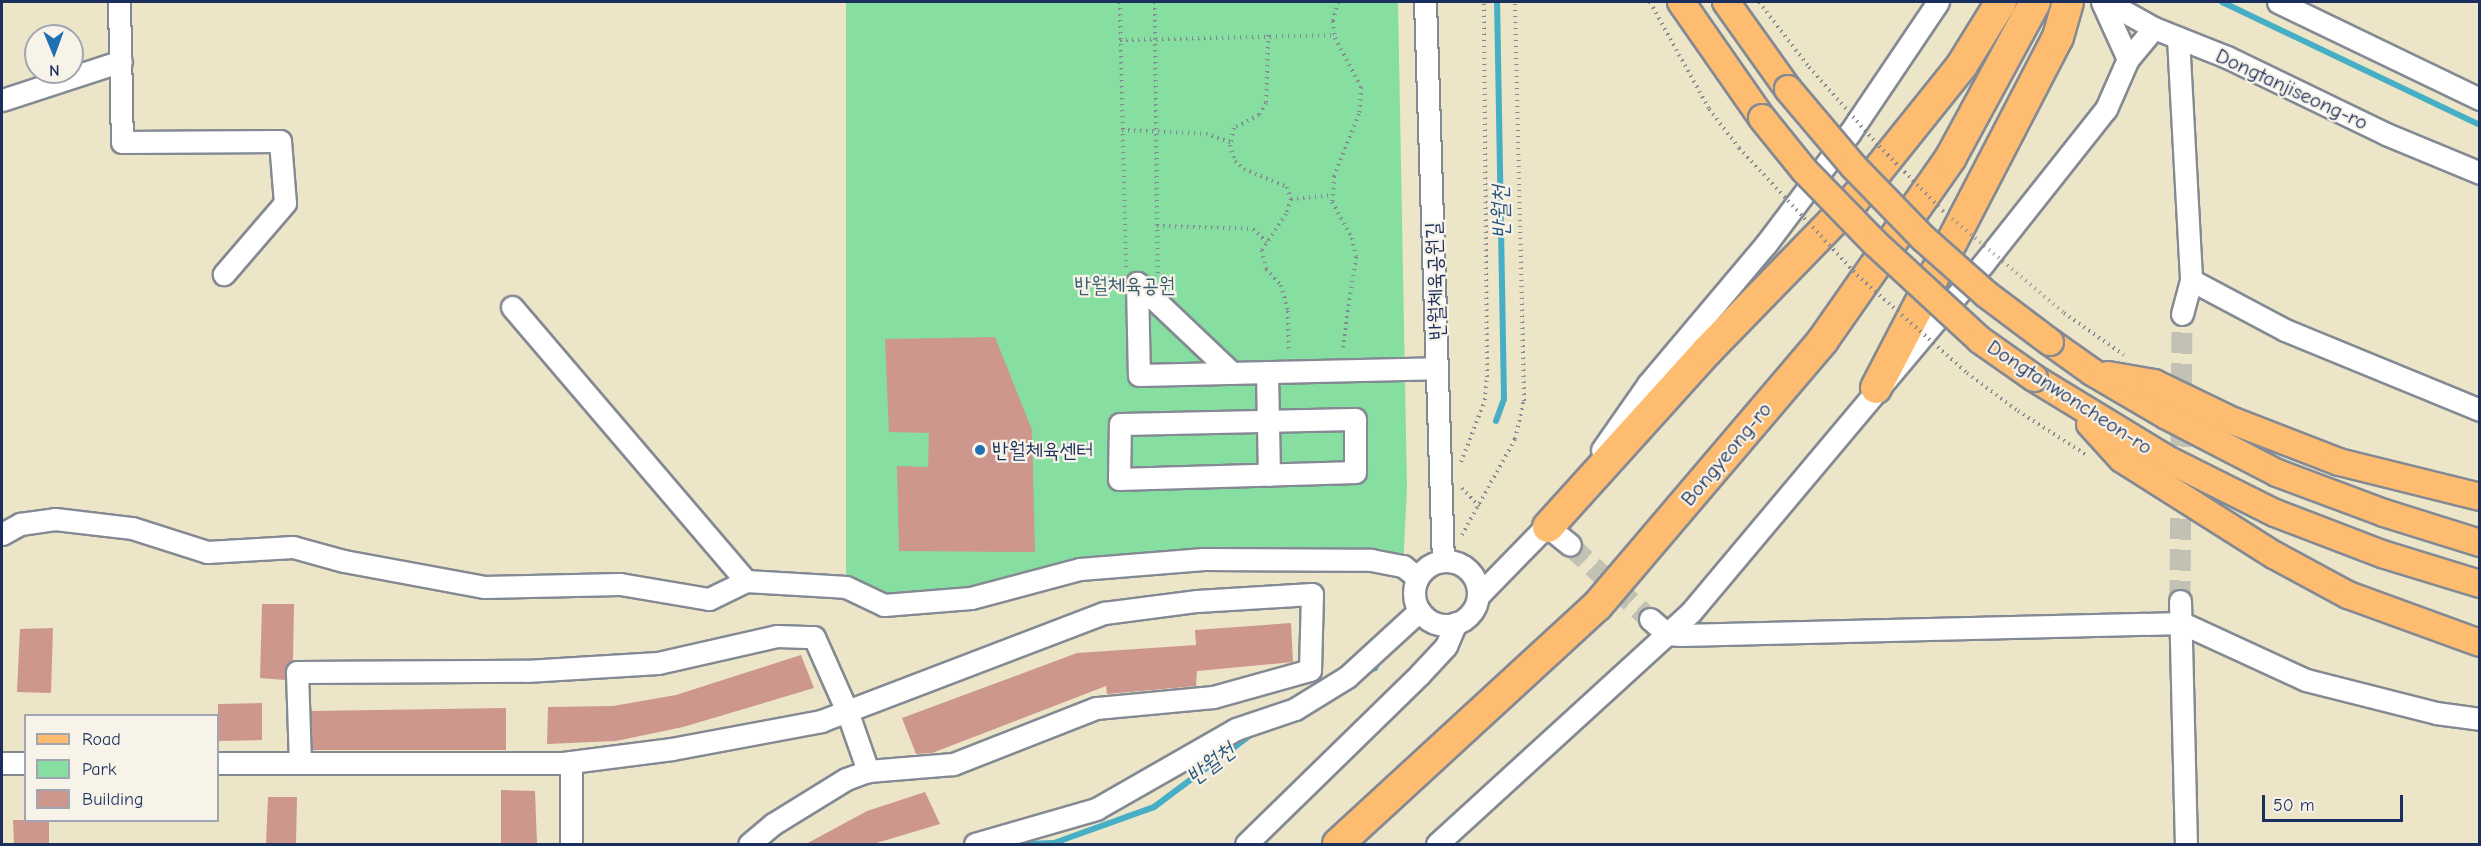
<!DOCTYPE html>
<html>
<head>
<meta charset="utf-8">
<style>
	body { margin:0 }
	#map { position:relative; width:2481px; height:846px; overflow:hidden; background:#ece5c8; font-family:"Comic Neue","Poor Story",sans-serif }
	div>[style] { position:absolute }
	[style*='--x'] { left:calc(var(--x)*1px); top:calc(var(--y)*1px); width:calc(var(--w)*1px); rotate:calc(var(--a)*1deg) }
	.green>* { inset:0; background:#87dea1 }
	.stream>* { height:6px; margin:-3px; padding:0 3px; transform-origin:3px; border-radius:3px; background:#46aec5 }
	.building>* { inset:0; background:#cd978e }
	.minor-tunnel>* { height:21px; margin-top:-10.5px; transform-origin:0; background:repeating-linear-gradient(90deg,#c2c1b3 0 21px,transparent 0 31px) }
	.path>* { height:4px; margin-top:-2px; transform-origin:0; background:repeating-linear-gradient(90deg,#848a93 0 1.5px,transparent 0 6px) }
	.roads { filter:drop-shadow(2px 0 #848a93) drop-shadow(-2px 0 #848a93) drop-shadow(0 2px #848a93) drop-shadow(0 -2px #848a93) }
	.minor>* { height:21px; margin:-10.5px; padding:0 10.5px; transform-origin:10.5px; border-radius:10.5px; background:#fff }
	.minor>.ring { margin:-10.5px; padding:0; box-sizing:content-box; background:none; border:21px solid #fff; border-radius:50% }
	.major>* { height:26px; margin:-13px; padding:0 13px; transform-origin:13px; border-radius:13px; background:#fdbc70 }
	.highway>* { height:30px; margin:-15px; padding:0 15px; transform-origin:15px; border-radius:15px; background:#fdbc70 }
	.path-bridge>* { height:4px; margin-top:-2px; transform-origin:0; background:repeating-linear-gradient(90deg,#848a93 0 1.5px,transparent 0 6px) }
	.bridges { filter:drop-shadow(2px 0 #848a93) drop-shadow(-2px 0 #848a93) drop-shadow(0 2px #848a93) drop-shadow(0 -2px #848a93) }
	.major-bridge>* { height:26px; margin:-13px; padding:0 13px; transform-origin:13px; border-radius:13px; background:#fdbc70 }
	.dots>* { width:16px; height:16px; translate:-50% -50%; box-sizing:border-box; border:3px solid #f7f3e8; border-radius:50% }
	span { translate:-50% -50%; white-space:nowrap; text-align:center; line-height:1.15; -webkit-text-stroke:4.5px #f7f3e8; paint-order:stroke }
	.street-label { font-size:21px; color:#1b2f5e }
	.park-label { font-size:21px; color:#365b6f }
	.poi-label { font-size:21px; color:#1b2f5e }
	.left { translate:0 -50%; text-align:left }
	.water-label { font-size:22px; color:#28557d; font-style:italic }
	.frame { position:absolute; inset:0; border:3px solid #1b2f5e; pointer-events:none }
	.legend { position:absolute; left:24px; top:714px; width:195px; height:108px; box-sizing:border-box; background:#f7f3e8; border:2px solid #9fa5b1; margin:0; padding:8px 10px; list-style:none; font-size:18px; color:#1b2f5e }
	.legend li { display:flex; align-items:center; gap:12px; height:30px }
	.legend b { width:30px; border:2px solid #9fa5b1 }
	.north { position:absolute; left:24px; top:24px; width:60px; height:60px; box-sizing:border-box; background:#f7f3e8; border:2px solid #9fa5b1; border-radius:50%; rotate:179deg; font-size:16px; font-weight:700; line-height:24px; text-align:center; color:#1b2f5e }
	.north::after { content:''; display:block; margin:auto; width:21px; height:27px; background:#1f6fb2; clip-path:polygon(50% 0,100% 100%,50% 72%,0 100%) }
	.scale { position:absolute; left:2262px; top:795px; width:141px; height:27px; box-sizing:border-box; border:3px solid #1b2f5e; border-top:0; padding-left:8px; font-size:18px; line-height:21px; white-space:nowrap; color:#1b2f5e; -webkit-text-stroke:4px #f7f3e8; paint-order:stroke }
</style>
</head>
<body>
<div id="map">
	<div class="green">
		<i style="clip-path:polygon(846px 2px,1398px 2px,1407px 488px,1403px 566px,1204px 559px,884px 605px,846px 587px)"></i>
	</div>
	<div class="stream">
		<i style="--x:2222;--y:2;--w:286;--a:25.5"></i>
		<i style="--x:1496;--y:421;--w:23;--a:-70"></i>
		<i style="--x:1504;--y:399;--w:397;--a:-91"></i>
		<i style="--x:1364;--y:673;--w:12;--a:-24"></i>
		<i style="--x:1375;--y:668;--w:14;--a:-60"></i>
		<i style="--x:1027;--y:844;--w:27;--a:-2"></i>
		<i style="--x:1054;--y:843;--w:106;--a:-19.8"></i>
		<i style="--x:1154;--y:807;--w:127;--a:-36.7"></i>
	</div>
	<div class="building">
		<i style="clip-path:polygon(995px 337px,1032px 430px,1035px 552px,899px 551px,897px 466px,928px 467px,929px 433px,889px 432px,885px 339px)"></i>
		<i style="clip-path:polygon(262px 604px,294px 604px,293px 660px,286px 666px,285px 680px,260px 678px)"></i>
		<i style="clip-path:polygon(1291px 623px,1293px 662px,1197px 671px,1196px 686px,1107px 694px,1106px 686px,932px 753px,916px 754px,902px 718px,1077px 653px,1196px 645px,1195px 630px)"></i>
		<i style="clip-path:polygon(53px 628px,51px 693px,17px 692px,20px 629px)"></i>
		<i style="clip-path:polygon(801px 655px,814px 688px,683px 727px,616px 741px,547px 744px,548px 707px,613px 706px,676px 695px)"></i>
		<i style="clip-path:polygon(262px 703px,262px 740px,218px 741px,218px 704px)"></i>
		<i style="clip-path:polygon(506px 708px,506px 750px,312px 750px,311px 711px)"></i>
		<i style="clip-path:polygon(501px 790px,535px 791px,537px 844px,501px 844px)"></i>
		<i style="clip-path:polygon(925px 792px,940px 824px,873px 844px,806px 844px,867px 811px)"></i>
		<i style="clip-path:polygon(268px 797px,297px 797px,296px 844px,266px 844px)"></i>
		<i style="clip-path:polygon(13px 820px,49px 820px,49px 844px,14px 844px)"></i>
	</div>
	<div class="minor-tunnel">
		<i style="--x:1570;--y:545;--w:109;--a:42.8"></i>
		<i style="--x:2180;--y:601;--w:287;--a:-89.6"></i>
	</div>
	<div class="path">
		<i style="--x:1120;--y:2;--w:268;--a:88.7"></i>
		<i style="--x:1155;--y:2;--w:275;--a:89.4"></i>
		<i style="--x:1338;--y:2;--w:20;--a:105"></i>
		<i style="--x:1333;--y:21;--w:17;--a:83"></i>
		<i style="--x:1335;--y:38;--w:55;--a:62"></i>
		<i style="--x:1361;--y:87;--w:27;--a:94"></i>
		<i style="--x:1359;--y:114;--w:67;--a:112"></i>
		<i style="--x:1334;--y:176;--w:26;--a:94"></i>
		<i style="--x:1332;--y:202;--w:41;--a:60.9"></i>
		<i style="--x:1352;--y:238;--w:19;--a:78"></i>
		<i style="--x:1356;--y:257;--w:96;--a:98.4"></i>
		<i style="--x:1650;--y:2;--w:122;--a:61.1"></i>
		<i style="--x:1709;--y:109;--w:49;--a:52.4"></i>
		<i style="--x:1759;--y:2;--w:82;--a:52.4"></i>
		<i style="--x:1268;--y:35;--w:68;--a:91.7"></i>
		<i style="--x:1266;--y:103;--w:14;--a:120"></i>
		<i style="--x:1259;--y:115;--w:28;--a:153"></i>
		<i style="--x:1234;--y:128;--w:17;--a:103"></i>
		<i style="--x:1230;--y:145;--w:17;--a:73"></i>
		<i style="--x:1235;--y:161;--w:12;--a:42"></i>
		<i style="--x:1244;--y:169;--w:47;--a:22.7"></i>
		<i style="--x:1287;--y:187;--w:13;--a:72"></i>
		<i style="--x:1291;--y:199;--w:16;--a:108"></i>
		<i style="--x:1286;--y:214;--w:43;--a:123.7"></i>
		<i style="--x:1262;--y:250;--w:19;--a:78"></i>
		<i style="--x:1266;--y:269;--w:22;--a:47"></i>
		<i style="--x:1281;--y:285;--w:27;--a:75"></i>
		<i style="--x:1288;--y:311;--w:42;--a:88.6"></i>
		<i style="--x:1120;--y:40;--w:214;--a:-1.3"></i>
		<i style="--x:1122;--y:130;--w:84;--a:2.7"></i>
		<i style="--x:1206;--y:134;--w:26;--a:18"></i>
		<i style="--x:1291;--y:199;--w:41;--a:-5.6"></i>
		<i style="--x:1157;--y:226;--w:96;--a:1.8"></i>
		<i style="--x:1253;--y:229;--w:19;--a:43"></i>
		<i style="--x:2064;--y:313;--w:73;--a:35"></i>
		<i style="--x:2018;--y:411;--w:83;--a:32.7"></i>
		<i style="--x:1461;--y:462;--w:66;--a:-68.8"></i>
		<i style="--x:1485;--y:400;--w:23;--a:-85"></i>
		<i style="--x:1487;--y:377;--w:375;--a:-90.5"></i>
		<i style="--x:1462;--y:488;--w:25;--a:47"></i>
		<i style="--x:1462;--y:535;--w:110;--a:-61.1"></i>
		<i style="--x:1515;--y:439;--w:39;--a:-77"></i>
		<i style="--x:1524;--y:401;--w:399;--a:-91.3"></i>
	</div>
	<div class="roads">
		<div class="minor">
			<i style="--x:119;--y:2;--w:140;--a:88.8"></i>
			<i style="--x:122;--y:142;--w:158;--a:-0.4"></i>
			<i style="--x:280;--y:141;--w:62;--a:85.4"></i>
			<i style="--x:285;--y:203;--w:94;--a:130.7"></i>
			<i style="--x:1425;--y:2;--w:559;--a:88.16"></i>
			<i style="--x:2102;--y:2;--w:63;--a:65.5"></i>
			<i style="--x:2107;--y:2;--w:54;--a:29"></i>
			<i style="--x:2154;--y:28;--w:79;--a:21.7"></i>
			<i style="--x:2227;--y:57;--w:177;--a:25.8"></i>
			<i style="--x:2386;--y:134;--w:102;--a:22.5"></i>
			<i style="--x:2278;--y:2;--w:224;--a:25.7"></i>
			<i style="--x:2178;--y:38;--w:242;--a:86.9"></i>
			<i style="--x:2191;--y:280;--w:106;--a:28"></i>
			<i style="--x:2285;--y:330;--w:211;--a:22.3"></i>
			<i style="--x:2;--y:100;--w:125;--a:-18.1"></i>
			<i style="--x:512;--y:307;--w:360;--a:49.5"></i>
			<i style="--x:2182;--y:314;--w:35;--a:-75"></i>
			<i style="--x:1267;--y:372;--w:103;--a:88.9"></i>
			<i style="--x:1232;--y:373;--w:131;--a:-136.5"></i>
			<i style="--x:1137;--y:283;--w:92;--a:88.8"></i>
			<i style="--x:1139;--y:375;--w:298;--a:-1.3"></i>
			<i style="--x:1355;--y:419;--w:53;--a:90"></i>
			<i style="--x:1355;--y:472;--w:236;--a:178.3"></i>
			<i style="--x:1119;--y:479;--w:55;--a:-89"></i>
			<i style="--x:1120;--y:424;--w:235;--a:-1.2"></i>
			<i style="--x:1602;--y:450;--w:80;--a:-55.1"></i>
			<i style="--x:1648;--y:384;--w:183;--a:-49.9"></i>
			<i style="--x:1766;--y:244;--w:138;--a:-53"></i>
			<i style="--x:1849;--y:134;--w:159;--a:-56"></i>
			<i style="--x:1548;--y:527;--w:28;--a:39"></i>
			<i style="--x:2;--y:534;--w:21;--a:-29"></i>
			<i style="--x:20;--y:524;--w:35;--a:-8"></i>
			<i style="--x:55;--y:519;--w:78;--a:6.7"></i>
			<i style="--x:132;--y:528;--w:79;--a:17.7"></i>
			<i style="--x:207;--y:552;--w:86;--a:-3.3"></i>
			<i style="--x:293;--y:547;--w:53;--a:15.4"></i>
			<i style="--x:344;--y:561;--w:142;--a:10.5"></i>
			<i style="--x:484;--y:587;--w:136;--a:-1.3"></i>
			<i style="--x:620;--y:584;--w:90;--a:9.6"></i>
			<i style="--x:709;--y:599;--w:41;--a:-25.9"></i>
			<i style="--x:746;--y:581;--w:100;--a:3.4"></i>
			<i style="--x:846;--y:587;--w:42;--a:25.3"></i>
			<i style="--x:884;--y:605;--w:87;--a:-4.6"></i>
			<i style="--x:971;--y:598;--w:113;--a:-14.9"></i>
			<i style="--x:1080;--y:569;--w:124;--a:-4.6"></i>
			<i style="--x:1204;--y:559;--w:167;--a:0.3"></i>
			<i style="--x:1371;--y:560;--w:33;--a:11"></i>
			<i style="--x:1403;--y:566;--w:19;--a:39"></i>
			<i class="ring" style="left:1414px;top:561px;width:43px;height:43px"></i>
			<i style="--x:1478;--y:596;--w:110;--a:-45.7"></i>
			<i style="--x:2180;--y:601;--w:243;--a:88.6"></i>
			<i style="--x:1650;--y:619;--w:23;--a:41"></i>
			<i style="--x:1667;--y:634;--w:14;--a:4"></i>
			<i style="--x:1681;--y:635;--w:501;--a:-1.37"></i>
			<i style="--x:2182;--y:623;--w:136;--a:24.7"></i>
			<i style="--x:2306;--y:680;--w:134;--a:14.2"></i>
			<i style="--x:2436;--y:713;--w:44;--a:7.8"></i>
			<i style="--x:571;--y:762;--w:82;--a:90"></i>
			<i style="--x:2;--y:763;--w:24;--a:0"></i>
			<i style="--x:218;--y:763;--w:345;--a:0"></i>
			<i style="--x:563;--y:763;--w:110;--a:-7.3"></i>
			<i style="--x:672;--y:749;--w:152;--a:-10.6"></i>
			<i style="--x:821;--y:721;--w:303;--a:-20.9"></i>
			<i style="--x:1104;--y:613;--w:94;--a:-7.4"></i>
			<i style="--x:1197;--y:601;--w:115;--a:-3.5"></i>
			<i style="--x:1312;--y:594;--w:76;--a:91.5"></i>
			<i style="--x:1310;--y:670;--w:101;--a:164.4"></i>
			<i style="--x:1213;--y:697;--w:118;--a:174.6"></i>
			<i style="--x:1096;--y:708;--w:154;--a:158.6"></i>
			<i style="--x:953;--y:764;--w:85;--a:175.3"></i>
			<i style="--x:300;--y:763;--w:91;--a:-91.9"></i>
			<i style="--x:297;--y:672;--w:229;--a:-0.3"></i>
			<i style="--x:526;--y:671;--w:132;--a:-3.5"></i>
			<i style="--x:658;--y:663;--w:122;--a:-12.8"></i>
			<i style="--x:777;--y:636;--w:37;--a:2"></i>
			<i style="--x:814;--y:637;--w:81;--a:66"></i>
			<i style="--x:847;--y:711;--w:64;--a:70.7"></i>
			<i style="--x:868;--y:771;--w:23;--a:160"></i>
			<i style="--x:846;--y:779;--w:86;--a:148.3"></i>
			<i style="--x:773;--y:824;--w:31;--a:140"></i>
			<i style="--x:975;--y:844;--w:126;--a:-16.1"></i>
			<i style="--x:1096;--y:809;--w:161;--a:-29.7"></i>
			<i style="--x:1236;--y:729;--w:62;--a:-18.7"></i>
			<i style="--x:1295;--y:709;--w:61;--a:-31.6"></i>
			<i style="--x:1347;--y:677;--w:98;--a:-42.5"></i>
			<i style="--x:1246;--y:844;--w:243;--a:-44.3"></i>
			<i style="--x:1420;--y:674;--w:38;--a:-47"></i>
			<i style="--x:1446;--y:646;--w:25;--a:-67"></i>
			<i style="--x:1437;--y:844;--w:344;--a:-42.4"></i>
			<i style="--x:1691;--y:612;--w:454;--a:-50"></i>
			<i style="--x:1983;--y:264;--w:198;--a:-51.6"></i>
			<i style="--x:2106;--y:109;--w:55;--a:-66.3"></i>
			<i style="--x:2128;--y:59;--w:40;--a:-50"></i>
		</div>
		<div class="major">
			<i style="--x:1681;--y:2;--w:141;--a:55.1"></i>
			<i style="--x:1726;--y:2;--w:107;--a:54.5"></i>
			<i style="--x:2050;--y:342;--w:52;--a:35.5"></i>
			<i style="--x:2092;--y:372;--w:87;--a:30.4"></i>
			<i style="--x:2167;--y:416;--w:124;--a:27.4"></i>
			<i style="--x:2277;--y:473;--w:114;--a:20.5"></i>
			<i style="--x:2384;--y:513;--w:101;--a:17.4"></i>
			<i style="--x:2108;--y:375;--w:47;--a:9.9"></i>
			<i style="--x:2154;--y:383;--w:88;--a:25.7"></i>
			<i style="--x:2233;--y:421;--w:114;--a:21.1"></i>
			<i style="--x:2339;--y:462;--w:145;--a:13.9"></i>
			<i style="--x:2034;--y:378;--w:153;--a:31.4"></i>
			<i style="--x:2165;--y:458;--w:123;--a:26.6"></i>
			<i style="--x:2275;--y:513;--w:115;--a:21"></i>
			<i style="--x:2382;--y:554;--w:102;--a:17"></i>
			<i style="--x:2090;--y:424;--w:47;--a:47.6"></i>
			<i style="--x:2122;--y:459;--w:180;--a:32.3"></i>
			<i style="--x:2274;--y:555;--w:84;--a:28.4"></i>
			<i style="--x:2348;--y:595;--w:140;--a:20"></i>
		</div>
		<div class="highway">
			<i style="--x:1876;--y:388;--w:395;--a:-62.6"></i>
			<i style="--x:2058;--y:37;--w:36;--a:-74"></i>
			<i style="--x:1548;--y:527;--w:237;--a:-47.9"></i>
			<i style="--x:1707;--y:351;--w:211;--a:-45.8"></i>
			<i style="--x:1854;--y:200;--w:173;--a:-51.3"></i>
			<i style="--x:1962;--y:65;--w:74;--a:-58.2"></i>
			<i style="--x:1338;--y:844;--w:352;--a:-42.6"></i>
			<i style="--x:1597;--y:606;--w:349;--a:-49.6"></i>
			<i style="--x:1823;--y:340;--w:223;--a:-55"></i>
			<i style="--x:1951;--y:157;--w:176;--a:-61.5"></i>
		</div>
	</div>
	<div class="path-bridge">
		<i style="--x:1809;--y:67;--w:106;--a:48.5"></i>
		<i style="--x:1879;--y:146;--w:91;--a:45.4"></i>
		<i style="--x:1943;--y:211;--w:158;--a:40.1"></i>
		<i style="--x:1739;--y:148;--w:173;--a:47.1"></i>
		<i style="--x:1857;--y:275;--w:147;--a:41.7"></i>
		<i style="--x:1967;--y:373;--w:64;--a:36.7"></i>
	</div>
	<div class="bridges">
		<div class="major-bridge">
			<i style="--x:1788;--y:89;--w:101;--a:49.8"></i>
			<i style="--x:1853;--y:166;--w:100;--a:45.8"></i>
			<i style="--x:1923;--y:238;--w:84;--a:41.6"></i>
			<i style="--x:1986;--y:294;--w:80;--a:36.9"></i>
			<i style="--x:1762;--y:118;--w:67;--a:51.1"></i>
			<i style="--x:1804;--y:170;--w:102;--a:45.8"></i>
			<i style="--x:1875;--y:243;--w:143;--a:42.7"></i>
			<i style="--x:1980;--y:340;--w:66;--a:35.1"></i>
		</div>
	</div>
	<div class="dots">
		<i style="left:980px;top:450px;background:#1f6fb2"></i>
	</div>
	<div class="street-label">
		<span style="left:2292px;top:89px;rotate:25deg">Dongtanjiseong-ro</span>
		<span style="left:1435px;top:281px;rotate:-92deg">반월체육공원길</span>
		<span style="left:2070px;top:397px;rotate:33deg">Dongtanwoncheon-ro</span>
		<span style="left:1726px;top:454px;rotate:-50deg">Bongyeong-ro</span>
	</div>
	<div class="park-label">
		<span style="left:1125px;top:285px">반월체육공원</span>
	</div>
	<div class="poi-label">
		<span class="left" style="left:992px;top:450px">반월체육센터</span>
	</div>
	<div class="water-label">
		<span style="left:1501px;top:212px;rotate:-91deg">반월천</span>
		<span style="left:1211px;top:764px;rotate:-37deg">반월천</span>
	</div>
	<div class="frame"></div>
	<ul class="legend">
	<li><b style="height:8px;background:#fdbc70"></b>Road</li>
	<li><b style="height:16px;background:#87dea1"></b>Park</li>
	<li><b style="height:16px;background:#cd978e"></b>Building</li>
	</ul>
	<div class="north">N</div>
	<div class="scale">50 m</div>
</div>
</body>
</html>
